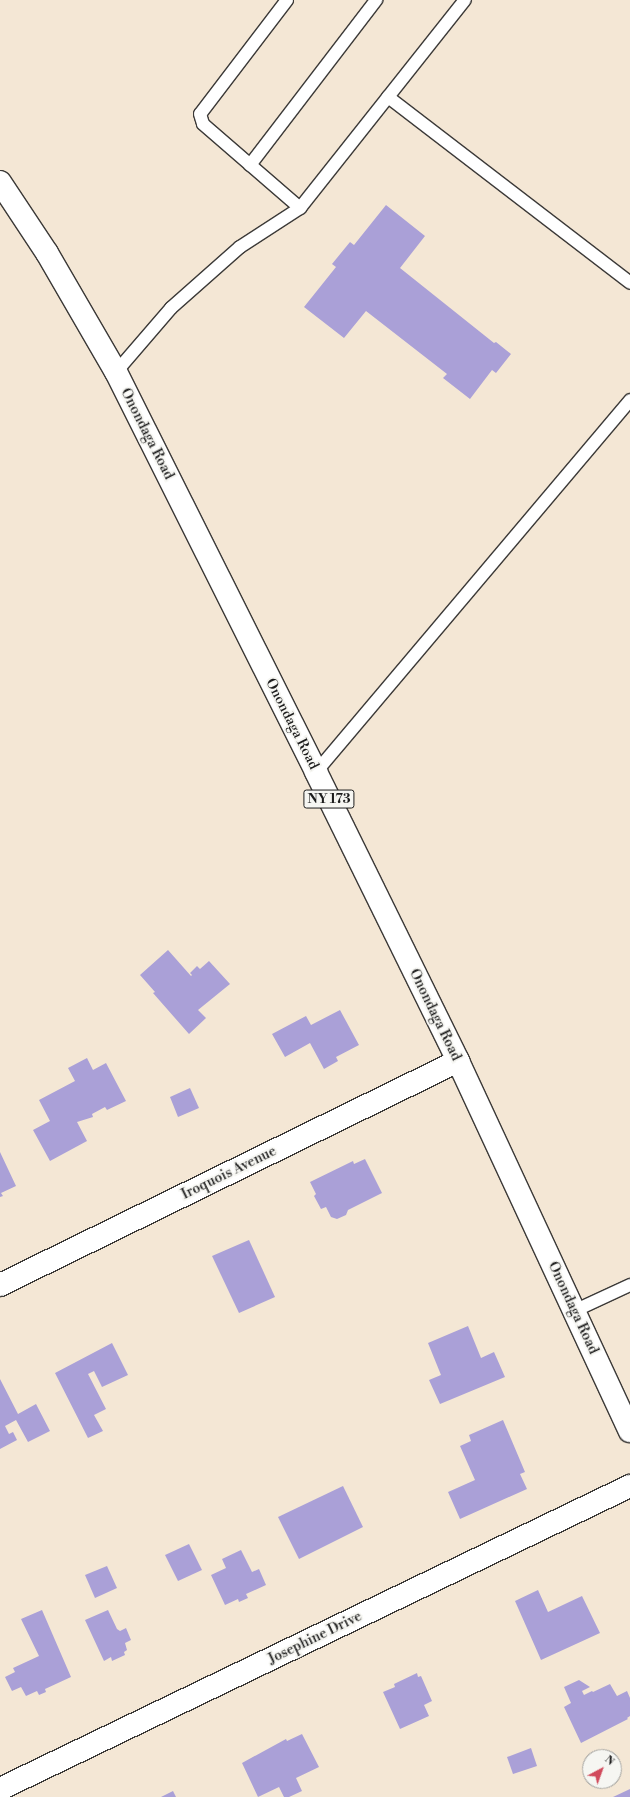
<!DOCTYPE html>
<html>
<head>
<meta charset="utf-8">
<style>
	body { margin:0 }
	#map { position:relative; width:630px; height:1797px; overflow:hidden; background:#f4e7d5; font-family:"Libre Bodoni",serif }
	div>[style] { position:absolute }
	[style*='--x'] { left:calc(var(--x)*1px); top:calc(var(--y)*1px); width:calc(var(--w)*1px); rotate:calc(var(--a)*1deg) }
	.building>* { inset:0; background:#aaa0d7 }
	.roads { filter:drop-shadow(1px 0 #3c3a38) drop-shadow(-1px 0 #3c3a38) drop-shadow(0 1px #3c3a38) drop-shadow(0 -1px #3c3a38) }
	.lane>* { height:12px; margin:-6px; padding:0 6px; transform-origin:6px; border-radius:6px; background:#fff }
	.street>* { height:22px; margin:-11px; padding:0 11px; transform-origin:11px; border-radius:11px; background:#fff }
	.primary>* { height:22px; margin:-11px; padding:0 11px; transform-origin:11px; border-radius:11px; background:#fff }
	span { translate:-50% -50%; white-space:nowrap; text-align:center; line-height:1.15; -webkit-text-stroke:3.5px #f6f6f2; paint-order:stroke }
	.shield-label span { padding:1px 3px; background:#f6f6f2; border:1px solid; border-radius:3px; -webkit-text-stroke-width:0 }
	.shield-label { font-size:13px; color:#1c1c1c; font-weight:700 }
	.street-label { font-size:14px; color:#1c1c1c }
	.north { position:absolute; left:582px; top:1749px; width:40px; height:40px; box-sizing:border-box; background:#f6f6f2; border:1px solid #9f9f9c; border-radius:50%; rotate:41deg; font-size:11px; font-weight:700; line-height:16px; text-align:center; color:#1c1c1c }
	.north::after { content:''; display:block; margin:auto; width:14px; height:18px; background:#d1495b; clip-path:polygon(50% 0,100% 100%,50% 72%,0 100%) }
</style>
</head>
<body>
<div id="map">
	<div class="building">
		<i style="clip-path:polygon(386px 205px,425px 236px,400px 268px,494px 343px,496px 342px,511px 354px,496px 373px,492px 370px,470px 399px,443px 378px,447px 374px,366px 311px,344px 338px,304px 307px,336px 267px,332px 264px,350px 242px,354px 245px)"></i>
		<i style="clip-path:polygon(168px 950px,191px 976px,192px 975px,190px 973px,197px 966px,200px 969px,209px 961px,230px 984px,198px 1010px,206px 1018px,189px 1034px,153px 993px,155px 992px,140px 975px)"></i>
		<i style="clip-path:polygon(340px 1010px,359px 1045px,336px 1057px,338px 1061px,324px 1069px,310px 1043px,285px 1057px,272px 1034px,306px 1016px,311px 1025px)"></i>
		<i style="clip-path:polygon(87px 1058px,93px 1070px,106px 1063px,126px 1101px,107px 1110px,105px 1107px,92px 1114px,93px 1117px,77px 1122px,87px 1141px,50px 1161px,33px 1130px,50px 1121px,39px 1100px,75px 1081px,68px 1068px)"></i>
		<i style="clip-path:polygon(190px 1088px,199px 1108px,178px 1117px,170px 1097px)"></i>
		<i style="clip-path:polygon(0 1152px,16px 1186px,1px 1193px,3px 1196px,0 1197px)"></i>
		<i style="clip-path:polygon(365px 1159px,382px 1193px,348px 1210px,346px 1215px,337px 1219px,331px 1217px,326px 1207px,321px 1209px,314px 1196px,316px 1194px,310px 1182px,353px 1161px,354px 1164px)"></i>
		<i style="clip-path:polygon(249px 1240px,275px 1297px,239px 1313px,212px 1256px)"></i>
		<i style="clip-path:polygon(468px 1326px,481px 1358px,494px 1352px,505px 1377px,440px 1404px,429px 1380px,441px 1375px,428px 1343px)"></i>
		<i style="clip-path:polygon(112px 1343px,128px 1375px,102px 1387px,94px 1371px,88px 1374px,106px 1409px,94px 1415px,103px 1431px,88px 1438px,55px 1373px)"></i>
		<i style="clip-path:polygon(0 1379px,18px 1414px,36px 1404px,50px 1431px,28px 1442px,16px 1420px,5px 1426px,9px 1434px,13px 1432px,17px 1440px,0 1449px)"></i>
		<i style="clip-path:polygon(503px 1420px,525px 1472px,520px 1474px,527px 1489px,460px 1519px,448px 1492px,475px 1480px,460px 1446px,471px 1441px,469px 1435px)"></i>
		<i style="clip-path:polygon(343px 1486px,363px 1527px,299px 1559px,278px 1517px)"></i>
		<i style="clip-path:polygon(189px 1544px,202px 1570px,178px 1581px,165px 1555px)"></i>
		<i style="clip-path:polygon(241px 1550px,252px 1572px,259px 1569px,266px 1585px,246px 1594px,248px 1598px,239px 1602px,238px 1599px,225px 1605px,211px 1575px,226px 1568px,222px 1559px)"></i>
		<i style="clip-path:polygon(107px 1566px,117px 1588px,95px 1598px,85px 1575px)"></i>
		<i style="clip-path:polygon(538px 1590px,548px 1612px,582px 1596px,600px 1633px,541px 1660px,515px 1601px)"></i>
		<i style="clip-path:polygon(42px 1610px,71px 1677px,45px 1689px,46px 1692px,39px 1695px,37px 1691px,26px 1696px,21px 1687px,12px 1691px,5px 1677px,15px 1672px,13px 1668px,39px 1656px,21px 1619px)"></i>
		<i style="clip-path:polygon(108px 1610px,117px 1629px,120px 1631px,126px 1628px,131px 1640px,125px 1643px,127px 1650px,124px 1652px,125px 1655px,112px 1661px,111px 1657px,104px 1661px,85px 1620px)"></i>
		<i style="clip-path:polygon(417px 1673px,418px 1677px,421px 1676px,432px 1701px,424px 1705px,429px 1716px,400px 1729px,383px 1692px,395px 1687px,394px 1684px)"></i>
		<i style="clip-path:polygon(579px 1680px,590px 1687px,582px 1691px,584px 1695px,592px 1691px,593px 1692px,610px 1684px,617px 1696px,627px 1691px,630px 1698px,630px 1716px,627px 1718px,628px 1719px,581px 1743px,564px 1707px,571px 1703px,564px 1687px)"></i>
		<i style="clip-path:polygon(302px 1734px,319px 1767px,296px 1778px,302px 1791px,289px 1797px,284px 1797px,279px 1787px,258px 1797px,242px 1763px,286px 1739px,287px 1741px)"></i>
		<i style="clip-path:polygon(531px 1748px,537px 1766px,513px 1774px,507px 1757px)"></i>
		<i style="clip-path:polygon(630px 1789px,630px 1797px,613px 1797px)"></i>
		<i style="clip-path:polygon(173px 1791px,176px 1797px,161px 1797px)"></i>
	</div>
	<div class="roads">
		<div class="lane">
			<i style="--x:287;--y:0;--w:143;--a:127.3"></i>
			<i style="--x:200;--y:114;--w:10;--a:73"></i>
			<i style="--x:203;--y:124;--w:128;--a:40.9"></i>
			<i style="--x:388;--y:97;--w:305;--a:37.5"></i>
			<i style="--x:250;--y:165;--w:208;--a:-52.6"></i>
			<i style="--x:116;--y:372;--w:84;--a:-49.3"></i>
			<i style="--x:171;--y:308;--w:92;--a:-41.5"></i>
			<i style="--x:240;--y:247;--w:72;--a:-33"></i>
			<i style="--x:300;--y:208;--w:265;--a:-51.6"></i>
			<i style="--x:316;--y:772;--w:487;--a:-49.8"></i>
			<i style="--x:574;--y:1311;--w:62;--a:-24.9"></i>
		</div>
		<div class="street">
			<i style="--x:0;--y:1285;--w:510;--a:-26.06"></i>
			<i style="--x:0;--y:1789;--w:699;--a:-25.69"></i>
		</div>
		<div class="primary">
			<i style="--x:0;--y:182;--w:85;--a:56.5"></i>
			<i style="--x:47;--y:253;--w:138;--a:59.9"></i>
			<i style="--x:116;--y:372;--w:447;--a:63.4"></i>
			<i style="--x:316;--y:772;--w:322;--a:63.8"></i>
			<i style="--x:458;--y:1061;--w:408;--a:65.1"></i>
		</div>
	</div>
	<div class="shield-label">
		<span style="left:329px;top:799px">NY 173</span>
	</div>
	<div class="street-label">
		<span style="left:147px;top:434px;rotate:63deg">Onondaga Road</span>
		<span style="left:292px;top:724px;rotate:63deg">Onondaga Road</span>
		<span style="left:435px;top:1015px;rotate:64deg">Onondaga Road</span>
		<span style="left:229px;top:1173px;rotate:-26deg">Iroquois Avenue</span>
		<span style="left:573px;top:1308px;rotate:65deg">Onondaga Road</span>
		<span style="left:315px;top:1638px;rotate:-26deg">Josephine Drive</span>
	</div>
	<div class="north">N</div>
</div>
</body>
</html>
